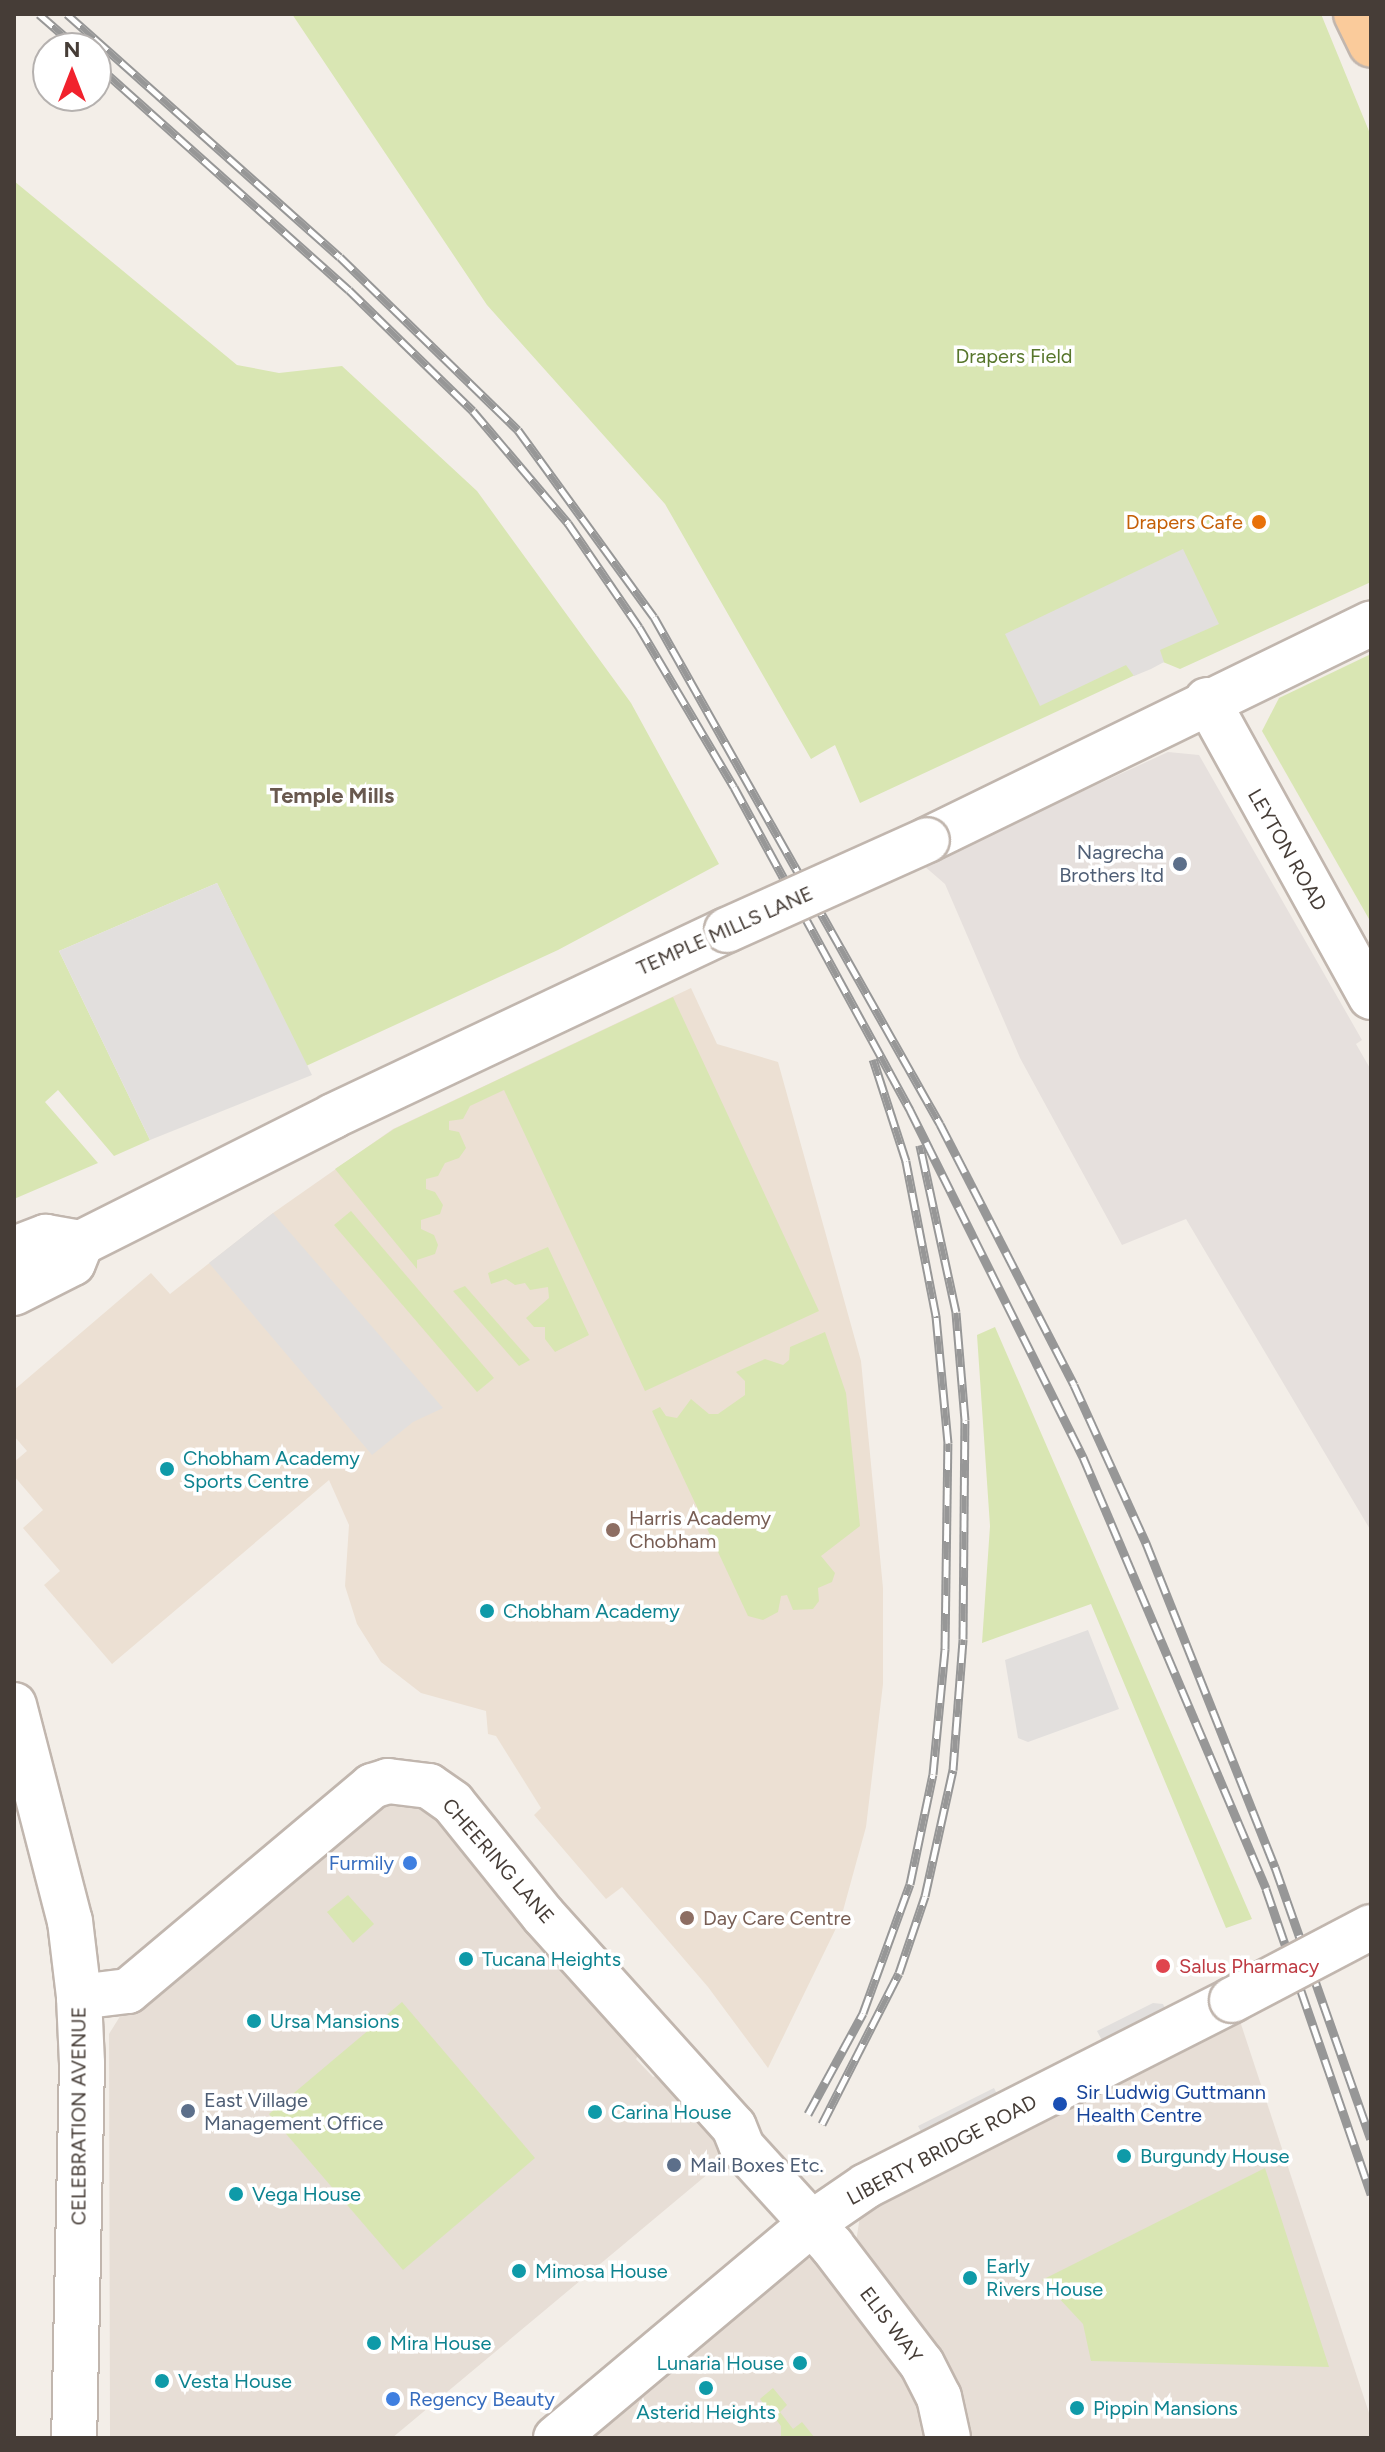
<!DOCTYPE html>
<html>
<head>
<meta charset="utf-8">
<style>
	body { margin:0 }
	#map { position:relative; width:1385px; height:2452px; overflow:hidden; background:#f3eee8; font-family:Figtree,sans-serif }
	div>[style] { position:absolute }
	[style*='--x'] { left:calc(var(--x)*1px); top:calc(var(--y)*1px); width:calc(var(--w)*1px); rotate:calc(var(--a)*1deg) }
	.residential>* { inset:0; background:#e7ded6 }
	.industrial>* { inset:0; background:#e6e0dd }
	.education>* { inset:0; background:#ece0d3 }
	.green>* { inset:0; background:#d9e6b3 }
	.parking>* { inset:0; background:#e2dfdd }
	.roads { filter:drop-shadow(2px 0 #c1b6ae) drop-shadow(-2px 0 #c1b6ae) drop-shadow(0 2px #c1b6ae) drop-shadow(0 -2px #c1b6ae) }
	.minor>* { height:44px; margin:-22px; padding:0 22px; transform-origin:22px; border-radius:22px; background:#fff }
	.major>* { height:44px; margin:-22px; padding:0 22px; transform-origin:22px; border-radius:22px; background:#facb9b }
	.rail>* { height:9px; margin-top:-4.5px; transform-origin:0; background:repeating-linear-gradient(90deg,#fff 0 18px,#979797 0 36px); box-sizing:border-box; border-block:2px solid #979797 }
	.bridges { filter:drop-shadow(2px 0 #c1b6ae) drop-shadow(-2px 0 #c1b6ae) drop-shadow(0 2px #c1b6ae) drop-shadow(0 -2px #c1b6ae) }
	.minor-bridge>* { height:44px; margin:-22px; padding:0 22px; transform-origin:22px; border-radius:22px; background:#fff }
	.dots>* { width:22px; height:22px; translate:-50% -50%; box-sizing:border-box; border:4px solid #fff; border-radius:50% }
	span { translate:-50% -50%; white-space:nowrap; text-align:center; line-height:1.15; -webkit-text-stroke:7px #fff; paint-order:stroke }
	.park-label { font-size:20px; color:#57762c }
	.food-label { font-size:20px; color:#c56008 }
	.right { translate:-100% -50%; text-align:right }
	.street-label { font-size:20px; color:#463d37 }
	.service-label { font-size:20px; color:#4e5e75 }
	.left { translate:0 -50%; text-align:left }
	.culture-label { font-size:20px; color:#0d838f }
	.education-label { font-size:20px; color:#785e54 }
	.shop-label { font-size:20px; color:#366cbe }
	.health-label { font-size:20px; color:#be3a42 }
	.transit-label { font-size:20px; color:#164399 }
	.neighbourhood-label { font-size:22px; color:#69594f; font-weight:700 }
	.frame { position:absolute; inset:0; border:16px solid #463d37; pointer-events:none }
	.north { position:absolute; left:32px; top:32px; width:80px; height:80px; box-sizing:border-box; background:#fff; border:2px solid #b5b1af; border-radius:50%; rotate:0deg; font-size:22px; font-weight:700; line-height:32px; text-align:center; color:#463d37 }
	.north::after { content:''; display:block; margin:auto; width:28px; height:36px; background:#f1222d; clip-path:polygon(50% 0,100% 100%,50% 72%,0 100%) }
</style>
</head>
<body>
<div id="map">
	<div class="residential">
		<i style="clip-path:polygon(410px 1792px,477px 1847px,467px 1857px,606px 2018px,642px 2049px,636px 2059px,653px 2077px,661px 2074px,733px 2153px,392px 2438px,110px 2438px,109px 2034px,127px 2005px,317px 1839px)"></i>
		<i style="clip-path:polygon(1238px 2015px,1371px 2419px,1371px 2438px,962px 2438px,856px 2242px,860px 2216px,867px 2206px)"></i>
		<i style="clip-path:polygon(801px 2257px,821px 2261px,900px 2353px,934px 2438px,593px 2438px)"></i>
	</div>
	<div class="industrial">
		<i style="clip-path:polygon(1168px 752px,1199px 755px,1362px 1040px,1356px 1044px,1371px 1070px,1371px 1531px,1186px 1219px,1122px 1245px,1020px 1058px,945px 884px,923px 865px)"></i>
	</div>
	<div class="education">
		<i style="clip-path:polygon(691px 988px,717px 1044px,778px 1062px,861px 1361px,883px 1588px,883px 1684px,866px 1827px,841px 1918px,768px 2068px,708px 1987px,622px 1887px,606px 1899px,534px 1815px,541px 1808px,496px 1736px,488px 1734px,486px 1711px,421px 1693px,381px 1662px,357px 1624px,345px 1586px,349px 1525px,329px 1480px,112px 1664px,44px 1585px,60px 1571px,23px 1528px,43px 1510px,14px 1476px,14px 1462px,27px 1451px,14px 1436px,14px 1390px,151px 1273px,170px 1294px,273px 1213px,393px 1129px)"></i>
	</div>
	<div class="green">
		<i style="clip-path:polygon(292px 14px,1321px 14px,1371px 136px,1371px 582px,1180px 669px,1163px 662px,860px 803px,835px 745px,811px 759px,665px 504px,487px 305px)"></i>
		<i style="clip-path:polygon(14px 181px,237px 365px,279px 373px,342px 366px,477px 491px,631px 703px,719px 864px,558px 950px,306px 1066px,217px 883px,59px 951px,150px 1140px,114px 1156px,58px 1090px,45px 1102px,98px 1163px,14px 1199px)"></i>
		<i style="clip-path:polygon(1371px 654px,1371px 918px,1369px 919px,1262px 731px,1279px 698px)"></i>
		<i style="clip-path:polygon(673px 997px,819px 1311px,645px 1391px,504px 1090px,470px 1106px,463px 1119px,449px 1121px,449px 1130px,459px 1132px,466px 1148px,459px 1158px,445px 1163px,438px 1176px,426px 1179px,426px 1189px,435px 1192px,443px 1205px,440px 1214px,421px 1220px,421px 1229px,434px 1235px,438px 1245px,435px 1254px,417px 1260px,417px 1269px,335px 1169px,394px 1129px)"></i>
		<i style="clip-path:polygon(351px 1211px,494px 1378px,477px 1392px,334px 1225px)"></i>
		<i style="clip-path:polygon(548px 1247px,589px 1335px,555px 1352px,545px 1339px,545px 1327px,534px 1327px,526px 1318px,549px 1298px,548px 1287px,530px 1290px,525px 1283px,515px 1285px,506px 1279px,491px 1284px,488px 1273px)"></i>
		<i style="clip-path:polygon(465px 1286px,530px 1360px,519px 1366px,453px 1291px)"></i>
		<i style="clip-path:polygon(995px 1327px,1252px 1919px,1226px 1928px,1091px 1604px,982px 1643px,990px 1526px,977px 1335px)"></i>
		<i style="clip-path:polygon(825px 1332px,846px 1393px,860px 1526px,821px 1556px,835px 1573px,832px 1582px,818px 1588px,819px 1601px,813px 1609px,793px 1610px,787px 1595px,781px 1596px,778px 1612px,763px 1620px,748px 1616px,652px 1411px,660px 1407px,666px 1416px,677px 1418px,691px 1399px,709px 1414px,718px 1414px,745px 1395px,745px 1381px,736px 1372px,765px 1359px,783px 1365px,789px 1360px,790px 1347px)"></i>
		<i style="clip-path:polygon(348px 1895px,374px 1924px,353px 1943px,327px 1912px)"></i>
		<i style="clip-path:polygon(402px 2002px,535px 2158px,403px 2270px,269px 2114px)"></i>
		<i style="clip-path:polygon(1265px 2168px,1329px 2367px,1091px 2361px,1083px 2324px,1042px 2280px)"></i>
		<i style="clip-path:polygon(773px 2388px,787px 2405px,780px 2412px,793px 2429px,802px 2422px,815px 2438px,781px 2438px,781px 2426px,760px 2399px)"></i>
	</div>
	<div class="parking">
		<i style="clip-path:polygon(1183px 549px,1219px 624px,1160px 650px,1164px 662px,1151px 669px,1134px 676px,1126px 665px,1040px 706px,1005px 634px)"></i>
		<i style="clip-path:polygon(217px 883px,312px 1075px,150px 1140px,59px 951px)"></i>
		<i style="clip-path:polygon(273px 1213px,443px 1408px,413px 1422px,372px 1455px,209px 1263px)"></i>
		<i style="clip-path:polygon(1088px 1630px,1119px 1709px,1028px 1742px,1018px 1738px,1005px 1660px)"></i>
		<i style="clip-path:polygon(1153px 2003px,1163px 2004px,1168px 2015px,1105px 2046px,1097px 2031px)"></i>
		<i style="clip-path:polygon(994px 2088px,1000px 2100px,924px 2137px,918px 2126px)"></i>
	</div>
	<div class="roads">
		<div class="minor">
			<i style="--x:1207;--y:700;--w:339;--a:61.1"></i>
			<i style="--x:927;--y:840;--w:494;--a:-26"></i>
			<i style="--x:14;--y:1249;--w:34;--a:-21"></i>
			<i style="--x:46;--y:1237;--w:36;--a:10"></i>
			<i style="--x:81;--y:1243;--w:282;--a:-26.7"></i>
			<i style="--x:333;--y:1116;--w:436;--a:-25.3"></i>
			<i style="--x:14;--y:1293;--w:66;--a:-27"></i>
			<i style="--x:73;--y:1263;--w:22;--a:-68"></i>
			<i style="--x:14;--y:1705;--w:223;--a:75.5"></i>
			<i style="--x:70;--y:1921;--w:77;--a:83.2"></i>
			<i style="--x:79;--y:1997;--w:66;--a:87.4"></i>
			<i style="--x:82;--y:2063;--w:375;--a:91.2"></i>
			<i style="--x:79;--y:1997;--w:49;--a:-7"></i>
			<i style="--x:128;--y:1991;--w:319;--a:-40"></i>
			<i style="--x:372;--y:1786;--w:17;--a:-17"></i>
			<i style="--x:388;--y:1781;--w:41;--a:7"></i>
			<i style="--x:429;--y:1786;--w:29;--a:35"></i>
			<i style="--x:453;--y:1803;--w:144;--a:51.2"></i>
			<i style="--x:543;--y:1915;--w:285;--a:48"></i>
			<i style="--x:734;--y:2127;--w:22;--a:68"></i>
			<i style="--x:742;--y:2147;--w:134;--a:47.7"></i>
			<i style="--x:832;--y:2246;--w:148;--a:52.7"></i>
			<i style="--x:922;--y:2364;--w:37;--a:63"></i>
			<i style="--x:939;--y:2397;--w:42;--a:77.6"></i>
			<i style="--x:556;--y:2438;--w:334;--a:-40"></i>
			<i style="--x:812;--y:2223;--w:65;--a:-34.4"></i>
			<i style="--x:866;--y:2186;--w:411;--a:-26.9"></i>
		</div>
		<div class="major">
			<i style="--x:1356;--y:14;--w:34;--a:64"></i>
		</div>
	</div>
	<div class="rail">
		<i style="--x:39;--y:14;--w:52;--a:41.1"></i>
		<i style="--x:67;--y:14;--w:365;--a:41.7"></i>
		<i style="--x:340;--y:257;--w:248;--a:44.2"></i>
		<i style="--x:518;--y:430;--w:231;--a:54"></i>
		<i style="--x:654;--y:617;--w:582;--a:60.57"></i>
		<i style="--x:940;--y:1124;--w:293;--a:62.8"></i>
		<i style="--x:1074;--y:1385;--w:174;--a:65.5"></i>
		<i style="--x:1146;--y:1543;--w:349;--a:68.3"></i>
		<i style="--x:1275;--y:1867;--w:288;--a:70.6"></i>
		<i style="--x:96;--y:64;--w:339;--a:41.8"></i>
		<i style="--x:349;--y:290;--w:173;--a:44.3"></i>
		<i style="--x:473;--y:411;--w:147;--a:49.7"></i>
		<i style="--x:568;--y:523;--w:126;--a:55.7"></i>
		<i style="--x:639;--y:627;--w:186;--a:59.3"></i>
		<i style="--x:734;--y:787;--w:368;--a:61.4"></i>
		<i style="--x:910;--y:1110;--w:388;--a:63.5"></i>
		<i style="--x:1083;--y:1457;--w:469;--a:67"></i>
		<i style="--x:1266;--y:1889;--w:323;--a:71"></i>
		<i style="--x:808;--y:2114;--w:115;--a:-61.4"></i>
		<i style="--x:863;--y:2013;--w:137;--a:-70"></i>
		<i style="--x:910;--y:1884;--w:112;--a:-78.2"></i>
		<i style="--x:933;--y:1774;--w:126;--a:-84.5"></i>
		<i style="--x:945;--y:1649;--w:206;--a:-89.2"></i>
		<i style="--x:948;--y:1443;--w:128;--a:-95.4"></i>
		<i style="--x:936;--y:1316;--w:158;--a:-101"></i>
		<i style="--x:906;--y:1161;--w:107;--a:-107.9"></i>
		<i style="--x:822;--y:2124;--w:169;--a:-63"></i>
		<i style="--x:899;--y:1973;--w:81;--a:-71.3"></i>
		<i style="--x:925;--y:1896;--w:129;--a:-77.5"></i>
		<i style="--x:953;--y:1770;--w:131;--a:-85.6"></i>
		<i style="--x:963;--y:1639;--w:219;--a:-89.5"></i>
		<i style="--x:965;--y:1420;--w:108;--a:-94.8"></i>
		<i style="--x:956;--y:1312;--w:171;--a:-102.2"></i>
	</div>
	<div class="bridges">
		<div class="minor-bridge">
			<i style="--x:727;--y:930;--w:219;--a:-24.2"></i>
			<i style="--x:1232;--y:2000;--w:157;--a:-27.7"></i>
		</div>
	</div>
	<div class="dots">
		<i style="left:1259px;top:522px;background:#e8710a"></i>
		<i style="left:1180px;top:864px;background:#5c6f8a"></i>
		<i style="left:167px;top:1469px;background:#0f9aa8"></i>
		<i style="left:613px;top:1530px;background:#8d6e63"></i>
		<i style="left:487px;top:1611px;background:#0f9aa8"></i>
		<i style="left:410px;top:1863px;background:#3f7fe0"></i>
		<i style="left:687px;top:1918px;background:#8d6e63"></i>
		<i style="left:466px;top:1959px;background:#0f9aa8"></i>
		<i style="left:1163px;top:1966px;background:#e0444e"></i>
		<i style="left:254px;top:2021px;background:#0f9aa8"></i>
		<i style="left:1060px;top:2104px;background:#1a4fb4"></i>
		<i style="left:188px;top:2111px;background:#5c6f8a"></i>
		<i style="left:595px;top:2112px;background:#0f9aa8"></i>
		<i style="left:1124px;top:2156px;background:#0f9aa8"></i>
		<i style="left:674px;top:2165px;background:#5c6f8a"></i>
		<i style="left:236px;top:2194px;background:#0f9aa8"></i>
		<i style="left:519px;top:2271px;background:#0f9aa8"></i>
		<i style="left:970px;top:2278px;background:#0f9aa8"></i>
		<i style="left:374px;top:2343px;background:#0f9aa8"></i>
		<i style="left:800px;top:2363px;background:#0f9aa8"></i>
		<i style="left:162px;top:2381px;background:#0f9aa8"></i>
		<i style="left:706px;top:2388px;background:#0f9aa8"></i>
		<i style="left:393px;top:2399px;background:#3f7fe0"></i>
		<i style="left:1077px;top:2408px;background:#0f9aa8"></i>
	</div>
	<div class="park-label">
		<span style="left:1014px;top:356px">Drapers Field</span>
	</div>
	<div class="food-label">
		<span class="right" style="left:1243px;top:522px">Drapers Cafe</span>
	</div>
	<div class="street-label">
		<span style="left:1287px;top:850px;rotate:60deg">LEYTON ROAD</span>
		<span style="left:725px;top:931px;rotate:-24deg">TEMPLE MILLS LANE</span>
		<span style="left:498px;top:1861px;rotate:49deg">CHEERING LANE</span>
		<span style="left:79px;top:2116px;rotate:-90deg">CELEBRATION AVENUE</span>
		<span style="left:942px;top:2150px;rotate:-28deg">LIBERTY BRIDGE ROAD</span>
		<span style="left:891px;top:2325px;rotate:53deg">ELIS WAY</span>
	</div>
	<div class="service-label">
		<span class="right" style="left:1164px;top:864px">Nagrecha<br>Brothers ltd</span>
		<span class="left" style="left:204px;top:2112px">East Village<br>Management Office</span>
		<span class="left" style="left:690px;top:2165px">Mail Boxes Etc.</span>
	</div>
	<div class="culture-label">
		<span class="left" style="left:183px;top:1470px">Chobham Academy<br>Sports Centre</span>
		<span class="left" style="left:503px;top:1611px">Chobham Academy</span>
		<span class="left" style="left:482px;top:1959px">Tucana Heights</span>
		<span class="left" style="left:270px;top:2021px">Ursa Mansions</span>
		<span class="left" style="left:611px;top:2112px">Carina House</span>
		<span class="left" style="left:1140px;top:2156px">Burgundy House</span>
		<span class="left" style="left:252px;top:2194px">Vega House</span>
		<span class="left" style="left:986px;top:2278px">Early<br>Rivers House</span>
		<span class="left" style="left:535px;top:2271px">Mimosa House</span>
		<span class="left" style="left:390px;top:2343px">Mira House</span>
		<span class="right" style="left:784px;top:2363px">Lunaria House</span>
		<span class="left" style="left:178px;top:2381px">Vesta House</span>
		<span class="left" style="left:1093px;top:2408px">Pippin Mansions</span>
		<span style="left:706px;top:2412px">Asterid Heights</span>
	</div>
	<div class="education-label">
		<span class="left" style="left:629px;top:1530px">Harris Academy<br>Chobham</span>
		<span class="left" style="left:703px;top:1918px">Day Care Centre</span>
	</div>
	<div class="shop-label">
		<span class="right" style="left:394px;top:1863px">Furmily</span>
		<span class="left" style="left:409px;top:2399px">Regency Beauty</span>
	</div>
	<div class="health-label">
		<span class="left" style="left:1179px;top:1966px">Salus Pharmacy</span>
	</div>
	<div class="transit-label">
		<span class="left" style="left:1076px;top:2104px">Sir Ludwig Guttmann<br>Health Centre</span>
	</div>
	<div class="neighbourhood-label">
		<span style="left:332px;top:796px">Temple Mills</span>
	</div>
	<div class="frame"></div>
	<div class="north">N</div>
</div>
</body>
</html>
